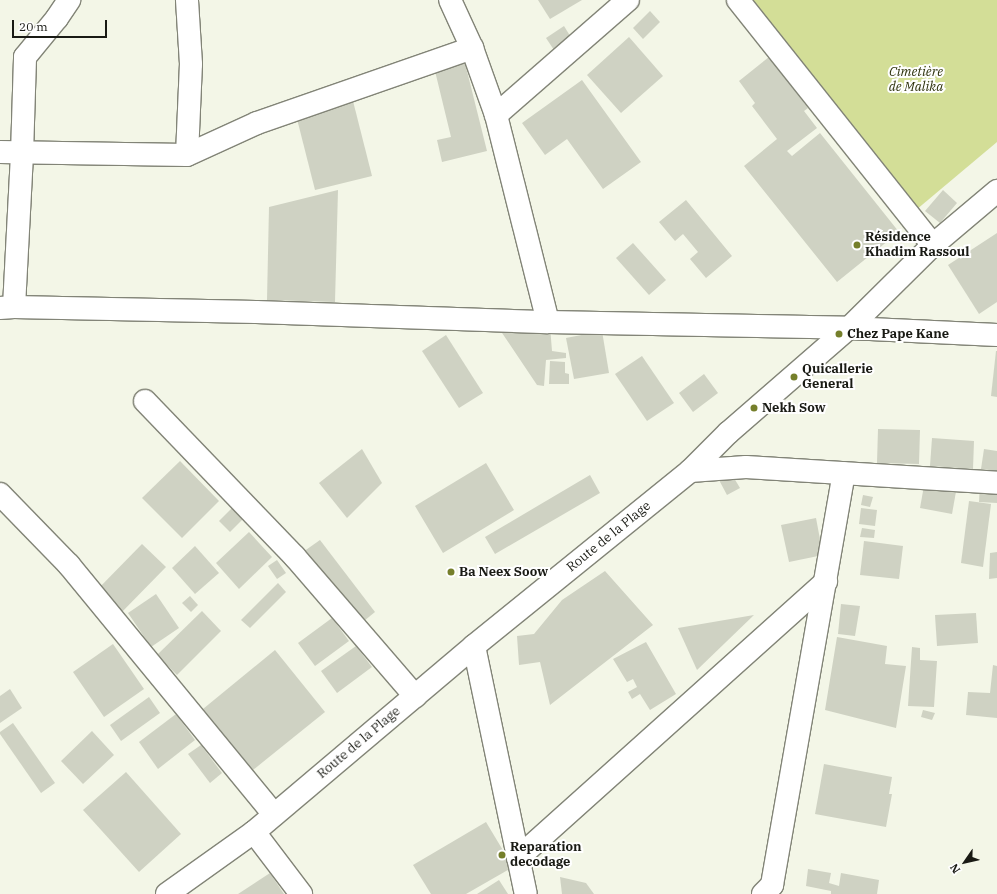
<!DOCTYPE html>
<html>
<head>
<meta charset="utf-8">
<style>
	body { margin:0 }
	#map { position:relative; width:997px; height:894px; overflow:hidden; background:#f3f6e7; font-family:"IBM Plex Serif",serif }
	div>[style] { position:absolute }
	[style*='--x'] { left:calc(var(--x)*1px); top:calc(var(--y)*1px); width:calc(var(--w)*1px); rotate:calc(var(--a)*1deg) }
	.green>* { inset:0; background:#d3de97 }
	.building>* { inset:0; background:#cfd2c3 }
	.roads { filter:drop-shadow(1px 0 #828477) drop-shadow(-1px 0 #828477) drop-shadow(0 1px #828477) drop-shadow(0 -1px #828477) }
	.street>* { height:22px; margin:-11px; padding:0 11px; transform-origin:11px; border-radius:11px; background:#fff }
	.secondary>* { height:22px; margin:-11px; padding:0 11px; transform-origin:11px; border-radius:11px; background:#fff }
	.dots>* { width:11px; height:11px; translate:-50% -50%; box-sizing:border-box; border:2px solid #fff; border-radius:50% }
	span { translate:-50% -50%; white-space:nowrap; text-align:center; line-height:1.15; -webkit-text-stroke:4px #fff; paint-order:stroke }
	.park-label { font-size:13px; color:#2e320d; font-style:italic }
	.poi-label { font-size:13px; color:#191a14; font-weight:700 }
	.left { translate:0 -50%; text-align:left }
	.street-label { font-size:13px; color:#191a14 }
	.north { position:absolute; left:945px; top:842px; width:40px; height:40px; -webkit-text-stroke:3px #fff; paint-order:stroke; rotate:236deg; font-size:11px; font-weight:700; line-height:16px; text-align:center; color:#191a14 }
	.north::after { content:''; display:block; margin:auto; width:14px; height:18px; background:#191a14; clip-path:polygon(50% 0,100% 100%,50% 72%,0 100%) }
	.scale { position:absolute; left:12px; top:20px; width:95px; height:18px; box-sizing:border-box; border:2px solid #191a14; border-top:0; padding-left:5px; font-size:12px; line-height:14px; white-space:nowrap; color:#191a14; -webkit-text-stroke:3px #fff; paint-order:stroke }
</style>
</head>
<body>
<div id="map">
	<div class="green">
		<i style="clip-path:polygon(748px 0,997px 0,997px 142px,916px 210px)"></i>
	</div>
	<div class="building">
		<i style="clip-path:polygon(538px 0,582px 0,550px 19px)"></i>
		<i style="clip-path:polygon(650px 11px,660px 22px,643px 39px,633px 28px)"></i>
		<i style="clip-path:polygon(564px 26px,572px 39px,554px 50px,546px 38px)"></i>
		<i style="clip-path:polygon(629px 37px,663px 76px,621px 113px,587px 75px)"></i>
		<i style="clip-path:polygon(769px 57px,808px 108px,804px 111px,817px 128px,787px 151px,792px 156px,820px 133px,899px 232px,837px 282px,744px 166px,777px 139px,752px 106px,755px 103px,739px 81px)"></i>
		<i style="clip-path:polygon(465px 63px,487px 151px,442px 162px,437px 140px,451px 137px,435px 71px)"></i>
		<i style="clip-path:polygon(582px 80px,641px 162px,603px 189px,567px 139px,545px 155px,522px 123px)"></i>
		<i style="clip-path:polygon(353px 101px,372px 176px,315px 190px,296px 115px)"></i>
		<i style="clip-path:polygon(338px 190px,335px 302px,267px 300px,269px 207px)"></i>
		<i style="clip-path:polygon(943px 190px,957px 203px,940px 223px,925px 211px)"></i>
		<i style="clip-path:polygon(686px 200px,732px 256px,706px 278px,690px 259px,698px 252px,683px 234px,675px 241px,659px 222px)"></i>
		<i style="clip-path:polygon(997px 233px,997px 302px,979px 314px,948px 265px)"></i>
		<i style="clip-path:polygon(633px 243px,666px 280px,649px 295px,616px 258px)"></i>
		<i style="clip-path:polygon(550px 326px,552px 351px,566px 353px,566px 358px,546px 360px,544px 386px,537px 385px,498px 327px)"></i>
		<i style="clip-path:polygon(602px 331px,609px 373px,574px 379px,566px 338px)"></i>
		<i style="clip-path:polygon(446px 335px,483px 393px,459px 408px,422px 351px)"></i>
		<i style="clip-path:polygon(996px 351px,997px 351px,997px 397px,991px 396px)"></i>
		<i style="clip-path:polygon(642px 356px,674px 403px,647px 421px,615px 374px)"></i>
		<i style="clip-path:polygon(550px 361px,565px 362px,565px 373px,569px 374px,569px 384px,549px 384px)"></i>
		<i style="clip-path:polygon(704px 374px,718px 393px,693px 412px,679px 393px)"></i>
		<i style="clip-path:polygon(878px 429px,920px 430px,919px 464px,877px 463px)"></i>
		<i style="clip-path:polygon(932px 438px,974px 441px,973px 469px,930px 466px)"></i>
		<i style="clip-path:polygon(362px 449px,382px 483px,347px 518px,319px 483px)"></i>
		<i style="clip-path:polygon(984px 449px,997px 451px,997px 471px,981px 469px)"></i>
		<i style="clip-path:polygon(180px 461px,219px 501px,182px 538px,142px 498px)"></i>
		<i style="clip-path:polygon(486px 463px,514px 510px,443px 553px,415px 506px)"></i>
		<i style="clip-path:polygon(731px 473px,740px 488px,727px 495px,719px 480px)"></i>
		<i style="clip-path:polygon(590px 475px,600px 493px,495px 554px,485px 537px)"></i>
		<i style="clip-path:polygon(925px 480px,957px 486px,952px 514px,920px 508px)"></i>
		<i style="clip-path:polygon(980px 483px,997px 485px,997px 503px,979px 502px)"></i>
		<i style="clip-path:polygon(863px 495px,873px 497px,870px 507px,861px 505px)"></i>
		<i style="clip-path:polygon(969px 501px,991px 504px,983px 567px,961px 563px)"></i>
		<i style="clip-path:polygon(233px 507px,244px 518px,230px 532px,219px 521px)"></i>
		<i style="clip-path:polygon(861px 508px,877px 510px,875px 526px,859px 524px)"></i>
		<i style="clip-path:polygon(816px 518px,823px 555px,789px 562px,781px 525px)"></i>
		<i style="clip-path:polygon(862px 528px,875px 530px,874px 538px,860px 537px)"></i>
		<i style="clip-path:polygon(249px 532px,272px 557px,239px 589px,216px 563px)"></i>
		<i style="clip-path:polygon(320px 540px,375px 612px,359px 625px,303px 552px)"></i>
		<i style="clip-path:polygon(864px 541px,903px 546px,899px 579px,860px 575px)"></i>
		<i style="clip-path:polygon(142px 544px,166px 567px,119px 615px,95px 592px)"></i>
		<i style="clip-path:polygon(195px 546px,219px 573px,195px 594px,172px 568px)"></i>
		<i style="clip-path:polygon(997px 552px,997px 578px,989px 579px,990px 553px)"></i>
		<i style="clip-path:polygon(277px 560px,286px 573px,277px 579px,268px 566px)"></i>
		<i style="clip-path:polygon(605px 571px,653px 625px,550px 705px,540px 662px,519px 665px,517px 636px,534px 634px,562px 600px)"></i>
		<i style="clip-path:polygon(278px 583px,286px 592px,250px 628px,241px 620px)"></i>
		<i style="clip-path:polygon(156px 594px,179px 628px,151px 647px,128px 613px)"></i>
		<i style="clip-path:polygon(190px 596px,198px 605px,191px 612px,182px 603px)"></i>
		<i style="clip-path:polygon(841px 604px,860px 606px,855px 636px,838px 634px)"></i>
		<i style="clip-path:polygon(202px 611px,221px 631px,177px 675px,157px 655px)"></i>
		<i style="clip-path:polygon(976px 613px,978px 643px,937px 646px,935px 615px)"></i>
		<i style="clip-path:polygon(754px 615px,697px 670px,678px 628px)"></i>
		<i style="clip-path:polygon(332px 618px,349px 641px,315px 666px,298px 643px)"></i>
		<i style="clip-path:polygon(837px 637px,887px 646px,885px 664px,906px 666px,896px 728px,825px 710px)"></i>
		<i style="clip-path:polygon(646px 642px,676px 694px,650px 710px,640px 694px,632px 699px,628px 692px,637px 687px,633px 679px,627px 682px,613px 659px)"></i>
		<i style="clip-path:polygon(113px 644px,144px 689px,104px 717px,73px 672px)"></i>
		<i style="clip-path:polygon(356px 646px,372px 667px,337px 693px,321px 671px)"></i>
		<i style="clip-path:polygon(912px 647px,920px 648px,920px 660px,937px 661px,934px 707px,908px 706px)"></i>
		<i style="clip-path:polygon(275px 650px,325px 712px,253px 770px,203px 709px)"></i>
		<i style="clip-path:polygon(993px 665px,997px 666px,997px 718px,966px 715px,968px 692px,990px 693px)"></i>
		<i style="clip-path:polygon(10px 689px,22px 708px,0 723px,0 696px)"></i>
		<i style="clip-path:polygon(149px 697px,160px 713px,121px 741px,110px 725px)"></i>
		<i style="clip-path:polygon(923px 710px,935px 713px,932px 720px,921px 717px)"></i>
		<i style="clip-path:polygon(176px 714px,195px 740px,158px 769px,139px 742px)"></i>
		<i style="clip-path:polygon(13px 723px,55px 783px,41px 793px,0 734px,0 732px)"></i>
		<i style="clip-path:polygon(92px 731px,114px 755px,83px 784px,61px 761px)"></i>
		<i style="clip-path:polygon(201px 745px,222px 773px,210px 783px,188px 754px)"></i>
		<i style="clip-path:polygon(824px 764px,892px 777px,889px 794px,892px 794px,886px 827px,815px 814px)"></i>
		<i style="clip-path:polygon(126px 772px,181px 834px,139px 872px,83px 810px)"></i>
		<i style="clip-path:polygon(486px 822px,513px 867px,466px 894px,431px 894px,413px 865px)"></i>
		<i style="clip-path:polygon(808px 869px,831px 873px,829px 883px,839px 886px,841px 873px,879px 880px,877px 894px,831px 894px,831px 891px,806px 886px)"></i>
		<i style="clip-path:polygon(270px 873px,284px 894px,238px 894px)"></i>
		<i style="clip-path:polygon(560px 877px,586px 883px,594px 894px,562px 894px)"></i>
		<i style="clip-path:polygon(499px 880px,508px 894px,477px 894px)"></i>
	</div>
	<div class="roads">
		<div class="street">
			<i style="--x:450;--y:0;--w:53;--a:65.4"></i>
			<i style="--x:472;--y:48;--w:71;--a:70.3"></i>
			<i style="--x:496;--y:115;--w:213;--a:75.9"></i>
			<i style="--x:738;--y:0;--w:313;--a:51.5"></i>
			<i style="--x:496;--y:115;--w:175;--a:-41.1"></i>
			<i style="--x:0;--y:152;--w:187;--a:0.9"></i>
			<i style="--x:187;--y:155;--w:77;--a:-24.6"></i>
			<i style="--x:257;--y:123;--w:228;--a:-19.2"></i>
			<i style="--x:187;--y:155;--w:91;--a:-87.5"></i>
			<i style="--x:191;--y:64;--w:64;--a:-93.6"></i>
			<i style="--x:14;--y:307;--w:153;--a:-87"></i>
			<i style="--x:22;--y:154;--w:97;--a:-88.2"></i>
			<i style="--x:25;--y:57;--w:50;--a:-50.6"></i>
			<i style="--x:57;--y:18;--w:22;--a:-56"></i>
			<i style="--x:0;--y:308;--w:14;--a:-4"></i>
			<i style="--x:14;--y:307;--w:242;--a:1.2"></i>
			<i style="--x:256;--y:312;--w:292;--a:2"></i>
			<i style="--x:548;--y:322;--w:301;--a:1.1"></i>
			<i style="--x:849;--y:328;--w:148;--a:2.7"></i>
			<i style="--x:145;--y:401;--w:216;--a:46.1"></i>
			<i style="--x:295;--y:557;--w:184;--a:49.2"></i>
			<i style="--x:690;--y:471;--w:56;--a:-4.1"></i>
			<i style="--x:746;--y:467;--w:252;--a:3.6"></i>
			<i style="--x:0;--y:494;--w:99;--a:45.8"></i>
			<i style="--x:69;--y:565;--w:323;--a:50.6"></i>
			<i style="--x:474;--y:646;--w:253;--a:78.2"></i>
			<i style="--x:254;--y:832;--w:78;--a:52.8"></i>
			<i style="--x:518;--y:858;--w:414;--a:-41.9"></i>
			<i style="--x:763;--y:894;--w:13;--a:-45"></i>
			<i style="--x:772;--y:885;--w:418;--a:-80.1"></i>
		</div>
		<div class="secondary">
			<i style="--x:167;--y:894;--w:107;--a:-35.5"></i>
			<i style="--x:254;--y:832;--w:288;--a:-40.2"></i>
			<i style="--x:474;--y:646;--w:278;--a:-39"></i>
			<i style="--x:690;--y:471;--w:54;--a:-45"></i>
			<i style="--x:728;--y:433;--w:160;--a:-41"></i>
			<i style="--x:849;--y:328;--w:118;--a:-44.7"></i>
			<i style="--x:933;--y:245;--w:84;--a:-40.2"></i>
		</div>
	</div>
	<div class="dots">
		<i style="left:857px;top:245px;background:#757f2b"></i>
		<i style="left:839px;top:334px;background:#757f2b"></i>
		<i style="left:794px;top:377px;background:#757f2b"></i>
		<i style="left:754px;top:408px;background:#757f2b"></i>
		<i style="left:451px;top:572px;background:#757f2b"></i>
		<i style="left:502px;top:855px;background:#757f2b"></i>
	</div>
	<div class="park-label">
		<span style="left:916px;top:80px">Cimetière<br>de Malika</span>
	</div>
	<div class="poi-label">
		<span class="left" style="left:865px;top:245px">Résidence<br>Khadim Rassoul</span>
		<span class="left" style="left:847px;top:334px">Chez Pape Kane</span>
		<span class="left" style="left:802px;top:377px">Quicallerie<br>General</span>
		<span class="left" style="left:762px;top:408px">Nekh Sow</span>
		<span class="left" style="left:459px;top:572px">Ba Neex Soow</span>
		<span class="left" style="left:510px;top:855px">Reparation<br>decodage</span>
	</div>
	<div class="street-label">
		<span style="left:609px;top:537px;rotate:-39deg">Route de la Plage</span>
		<span style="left:359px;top:743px;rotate:-40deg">Route de la Plage</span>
	</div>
	<div class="north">N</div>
	<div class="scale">20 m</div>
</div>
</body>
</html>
